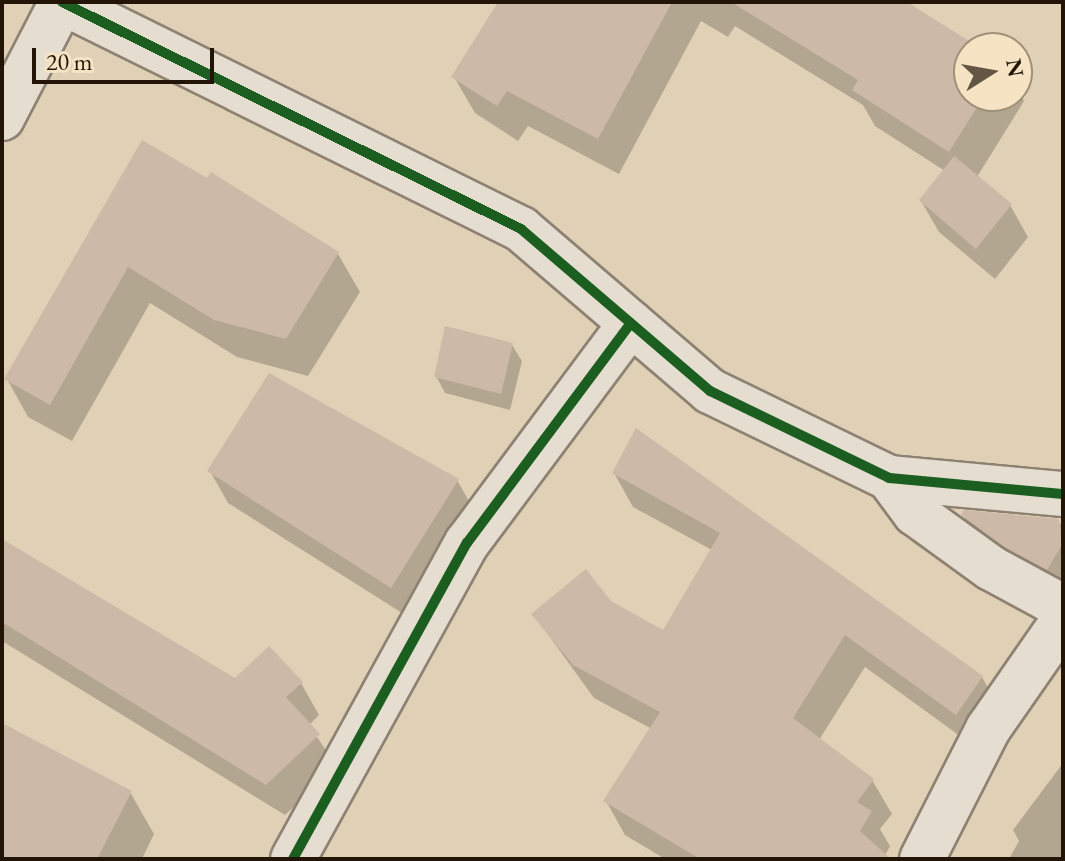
<!DOCTYPE html>
<html>
<head>
<meta charset="utf-8">
<style>
	body { margin:0 }
	#map { position:relative; width:1065px; height:861px; overflow:hidden; background:#e0d0b6; font-family:"EB Garamond",serif }
	div>[style] { position:absolute }
	[style*='--x'] { left:calc(var(--x)*1px); top:calc(var(--y)*1px); width:calc(var(--w)*1px); rotate:calc(var(--a)*1deg) }
	.shadow>* { inset:0; background:#0003 }
	.building>* { inset:0; background:#ccb9a7 }
	.roads { filter:drop-shadow(2px 0 #8d8272) drop-shadow(-2px 0 #8d8272) drop-shadow(0 2px #8d8272) drop-shadow(0 -2px #8d8272) }
	.street>* { height:44px; margin:-22px; padding:0 22px; transform-origin:22px; border-radius:22px; background:#e5ddd0 }
	.cycleway>* { height:10px; margin:-5px; padding:0 5px; transform-origin:5px; border-radius:5px; background:#1b5e20 }
	span { translate:-50% -50%; white-space:nowrap; text-align:center; line-height:1.15; -webkit-text-stroke:7px #f6e3c4; paint-order:stroke }
	.frame { position:absolute; inset:0; border:4px solid #221406; pointer-events:none }
	.north { position:absolute; left:953px; top:32px; width:80px; height:80px; box-sizing:border-box; background:#f6e3c4; border:2px solid #a19078; border-radius:50%; rotate:79deg; font-size:22px; font-weight:700; line-height:32px; text-align:center; color:#221406 }
	.north::after { content:''; display:block; margin:auto; width:28px; height:36px; background:#645644; clip-path:polygon(50% 0,100% 100%,50% 72%,0 100%) }
	.scale { position:absolute; left:32px; top:48px; width:182px; height:36px; box-sizing:border-box; border:4px solid #221406; border-top:0; padding-left:10px; font-size:24px; line-height:28px; white-space:nowrap; color:#221406; -webkit-text-stroke:6px #f6e3c4; paint-order:stroke }
</style>
</head>
<body>
<div id="map">
	<div class="shadow">
		<i style="clip-path:polygon(501px 2px,903px 2px,977px 48px,969px 48px,969px 96px,1017px 96px,1017px 88px,1024px 101px,977px 177px,1010px 205px,1028px 237px,995px 279px,939px 232px,921px 201px,945px 171px,875px 126px,863px 105px,735px 26px,728px 37px,701px 21px,619px 174px,528px 126px,518px 141px,475px 113px,454px 77px)"></i>
		<i style="clip-path:polygon(211px 175px,338px 254px,360px 292px,308px 376px,237px 357px,150px 303px,72px 441px,28px 417px,7px 379px)"></i>
		<i style="clip-path:polygon(512px 345px,522px 361px,510px 410px,445px 393px,436px 376px)"></i>
		<i style="clip-path:polygon(210px 471px,457px 480px,475px 512px,410px 618px,228px 503px)"></i>
		<i style="clip-path:polygon(614px 473px,982px 677px,1001px 711px,975px 747px,865px 667px,819px 740px,872px 780px,892px 814px,880px 829px,890px 846px,883px 859px,665px 859px,625px 835px,606px 801px,652px 729px,594px 698px,534px 615px,610px 603px,664px 633px,712px 550px,633px 507px)"></i>
		<i style="clip-path:polygon(964px 517px,1063px 524px,1063px 599px,981px 547px)"></i>
		<i style="clip-path:polygon(2px 541px,235px 680px,301px 683px,319px 715px,309px 725px,337px 767px,285px 815px,2px 641px)"></i>
		<i style="clip-path:polygon(2px 726px,130px 792px,154px 834px,142px 859px,2px 859px)"></i>
		<i style="clip-path:polygon(1063px 763px,1063px 859px,1009px 859px,1019px 841px,1013px 830px)"></i>
	</div>
	<div class="building">
		<i style="clip-path:polygon(498px 2px,672px 2px,598px 139px,507px 91px,497px 106px,451px 77px)"></i>
		<i style="clip-path:polygon(731px 2px,907px 2px,980px 48px,969px 48px,969px 96px,984px 96px,949px 152px,852px 90px,858px 80px)"></i>
		<i style="clip-path:polygon(142px 140px,207px 178px,211px 172px,339px 252px,286px 339px,214px 320px,128px 267px,50px 405px,4px 379px)"></i>
		<i style="clip-path:polygon(954px 156px,1012px 204px,976px 249px,919px 200px)"></i>
		<i style="clip-path:polygon(445px 326px,513px 343px,501px 394px,434px 377px)"></i>
		<i style="clip-path:polygon(269px 373px,459px 479px,391px 588px,207px 471px)"></i>
		<i style="clip-path:polygon(636px 428px,983px 676px,956px 715px,845px 635px,793px 718px,874px 779px,857px 802px,872px 811px,860px 831px,891px 859px,700px 859px,603px 801px,660px 712px,573px 665px,531px 614px,586px 569px,611px 601px,663px 630px,720px 533px,612px 473px)"></i>
		<i style="clip-path:polygon(964px 510px,1059px 519px,1063px 543px,1047px 570px,1004px 547px,961px 515px)"></i>
		<i style="clip-path:polygon(2px 539px,235px 678px,269px 646px,303px 682px,286px 697px,320px 734px,266px 785px,2px 622px)"></i>
		<i style="clip-path:polygon(2px 723px,132px 791px,97px 859px,2px 859px)"></i>
	</div>
	<div class="roads">
		<div class="street">
			<i style="--x:62;--y:2;--w:512;--a:26.31"></i>
			<i style="--x:521;--y:229;--w:249;--a:40.6"></i>
			<i style="--x:710;--y:391;--w:199;--a:25.9"></i>
			<i style="--x:889;--y:478;--w:175;--a:5.3"></i>
			<i style="--x:2;--y:118;--w:131;--a:-62.7"></i>
			<i style="--x:889;--y:478;--w:44;--a:53.4"></i>
			<i style="--x:915;--y:513;--w:94;--a:35.9"></i>
			<i style="--x:991;--y:568;--w:82;--a:28.4"></i>
			<i style="--x:293;--y:859;--w:361;--a:-61.2"></i>
			<i style="--x:467;--y:543;--w:274;--a:-53.3"></i>
			<i style="--x:922;--y:859;--w:146;--a:-63.1"></i>
			<i style="--x:988;--y:729;--w:131;--a:-55.2"></i>
		</div>
	</div>
	<div class="cycleway">
		<i style="--x:62;--y:2;--w:512;--a:26.31"></i>
		<i style="--x:521;--y:229;--w:249;--a:40.6"></i>
		<i style="--x:710;--y:391;--w:199;--a:25.9"></i>
		<i style="--x:889;--y:478;--w:175;--a:5.3"></i>
		<i style="--x:293;--y:859;--w:361;--a:-61.2"></i>
		<i style="--x:467;--y:543;--w:274;--a:-53.3"></i>
	</div>
	<div class="frame"></div>
	<div class="north">N</div>
	<div class="scale">20 m</div>
</div>
</body>
</html>
